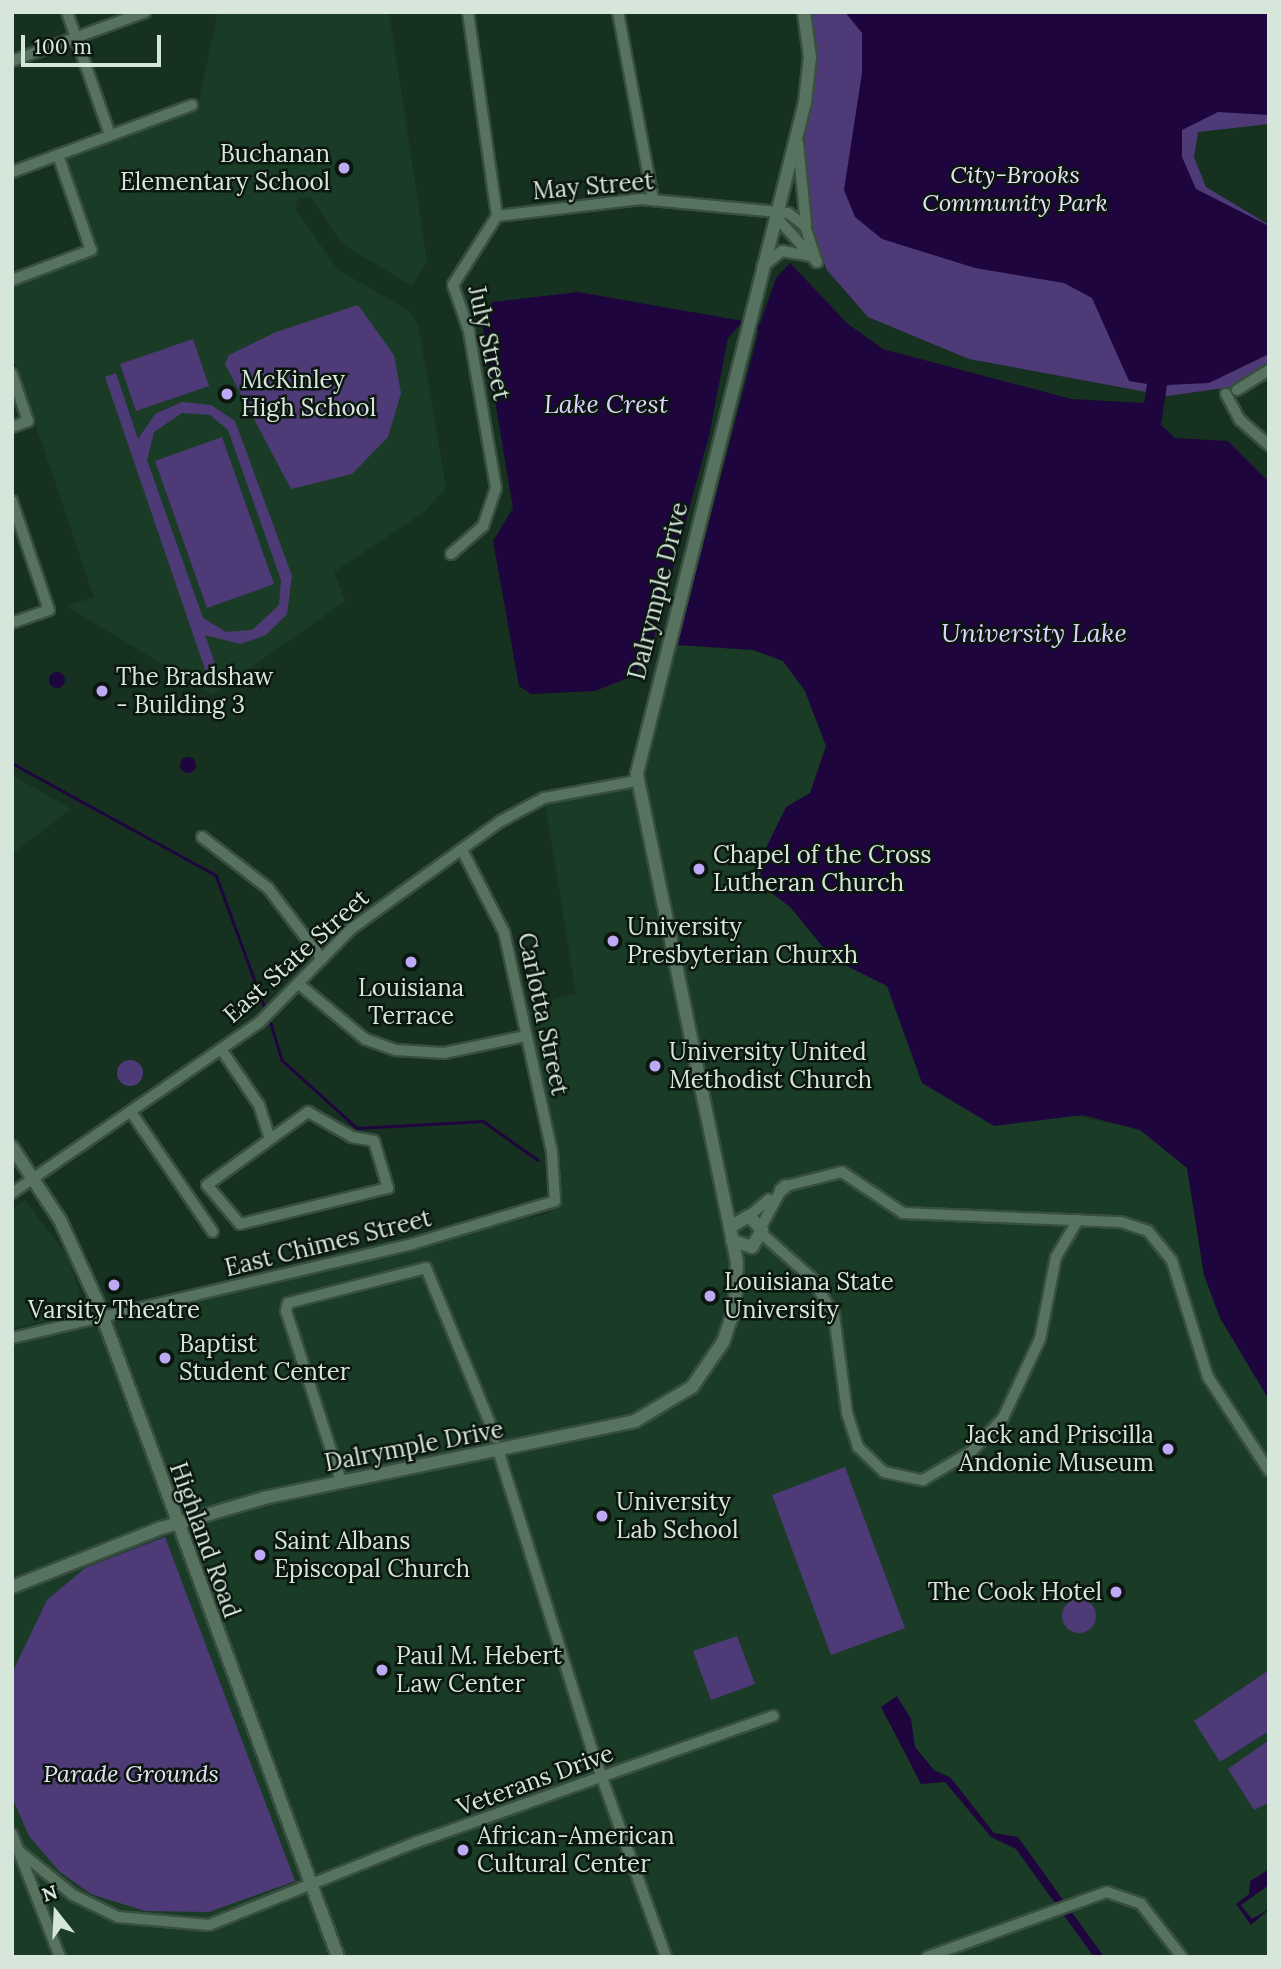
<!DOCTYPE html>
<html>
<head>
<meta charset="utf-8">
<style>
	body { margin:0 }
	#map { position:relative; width:1281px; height:1969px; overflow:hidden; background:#173121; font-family:Lora,serif }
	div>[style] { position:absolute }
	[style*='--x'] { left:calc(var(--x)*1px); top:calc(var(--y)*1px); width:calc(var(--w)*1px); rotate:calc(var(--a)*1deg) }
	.built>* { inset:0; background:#1a3c27 }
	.green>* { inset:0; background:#4e3a76 }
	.round { border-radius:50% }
	.water>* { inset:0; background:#1e053d }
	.stream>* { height:2.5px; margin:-1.25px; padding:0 1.25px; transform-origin:1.25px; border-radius:1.25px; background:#1e053d }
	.roads { filter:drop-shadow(2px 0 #384e40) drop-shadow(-2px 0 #384e40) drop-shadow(0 2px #384e40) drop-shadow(0 -2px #384e40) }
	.minor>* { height:10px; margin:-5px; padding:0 5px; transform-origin:5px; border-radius:5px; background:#577360 }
	.tertiary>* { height:12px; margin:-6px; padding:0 6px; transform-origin:6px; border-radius:6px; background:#577360 }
	.dots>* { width:19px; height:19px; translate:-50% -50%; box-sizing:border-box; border:4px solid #0b160f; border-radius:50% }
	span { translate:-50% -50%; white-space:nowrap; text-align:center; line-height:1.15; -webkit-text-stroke:5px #0b160f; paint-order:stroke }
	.poi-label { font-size:24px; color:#d6e6db }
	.right { translate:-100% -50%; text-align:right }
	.left { translate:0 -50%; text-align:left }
	.park-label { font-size:24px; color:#e5e0f6; font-style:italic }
	.street-label { font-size:24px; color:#d6e6db }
	.water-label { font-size:26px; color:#ddd2fe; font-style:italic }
	.frame { position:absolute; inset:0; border:14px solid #d6e6db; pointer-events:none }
	.north { position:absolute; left:21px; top:1878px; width:70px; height:70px; -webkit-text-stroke:5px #0b160f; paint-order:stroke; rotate:342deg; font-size:19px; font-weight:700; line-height:28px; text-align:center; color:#d6e6db }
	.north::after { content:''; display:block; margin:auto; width:24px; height:32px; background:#d6e6db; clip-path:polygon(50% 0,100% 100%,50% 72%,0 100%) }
	.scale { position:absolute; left:21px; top:35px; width:140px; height:32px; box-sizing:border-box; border:4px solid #d6e6db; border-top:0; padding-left:9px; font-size:21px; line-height:24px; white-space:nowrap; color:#d6e6db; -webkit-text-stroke:5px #0b160f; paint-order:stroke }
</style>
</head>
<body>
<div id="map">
	<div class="built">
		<i style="clip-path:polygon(218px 12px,389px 12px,427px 261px,412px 286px,342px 244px,310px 196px,298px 199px,295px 208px,337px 269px,409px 311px,418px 324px,446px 488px,424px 512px,334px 572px,345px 601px,212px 695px,67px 606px,94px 597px,12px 355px,12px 286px,97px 254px,65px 158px,197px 111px)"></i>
		<i style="clip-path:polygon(677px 645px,753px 650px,783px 661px,805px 691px,826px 746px,810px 793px,786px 807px,760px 884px,790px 907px,833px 959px,887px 986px,922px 1083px,1141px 1130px,1187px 1168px,1204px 1275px,1269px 1400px,1269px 1957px,12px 1957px,12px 1345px,549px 1213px,562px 1200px,527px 1007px,576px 993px,545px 803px,620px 789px,645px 777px)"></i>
		<i style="clip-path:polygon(12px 775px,71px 809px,12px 854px)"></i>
		<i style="clip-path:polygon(25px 1200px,68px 1257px,86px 1311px,12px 1329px,12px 1208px)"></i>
	</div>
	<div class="green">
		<i style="clip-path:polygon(802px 12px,1269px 12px,1269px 124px,1198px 132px,1194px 157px,1206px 187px,1269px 225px,1269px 365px,1230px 387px,1168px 396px,969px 359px,868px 317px,827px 270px,801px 205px,797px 134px,809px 66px)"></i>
		<i style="clip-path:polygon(358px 305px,394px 355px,401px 393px,388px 437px,352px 474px,291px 489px,225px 364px,229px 355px,276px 332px)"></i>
		<i style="clip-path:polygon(193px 339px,209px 386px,136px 411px,120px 364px)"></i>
		<i style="clip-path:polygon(evenodd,116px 373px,138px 439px,155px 414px,182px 402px,211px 405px,235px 421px,292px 576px,287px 614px,266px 635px,240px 644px,205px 635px,219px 675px,208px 678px,105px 377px,116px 373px,182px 413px,210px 415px,228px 430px,281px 580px,279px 605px,252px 630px,226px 632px,203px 618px,147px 460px,154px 432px,182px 413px)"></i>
		<i style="clip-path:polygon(222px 437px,274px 584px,207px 608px,155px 461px)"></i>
		<i class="round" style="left:117px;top:1060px;width:26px;height:26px"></i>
		<i style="clip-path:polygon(845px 1467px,905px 1628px,831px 1655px,772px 1495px)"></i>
		<i style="clip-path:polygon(165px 1537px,295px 1881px,209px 1912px,145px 1911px,91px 1894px,60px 1872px,29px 1836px,12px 1797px,12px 1673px,47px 1600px,85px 1568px)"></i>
		<i class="round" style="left:1062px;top:1599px;width:34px;height:34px"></i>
		<i style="clip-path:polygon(737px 1636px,755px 1684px,711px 1700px,693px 1651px)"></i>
		<i style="clip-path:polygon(1269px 1670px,1269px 1731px,1220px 1762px,1194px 1721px)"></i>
		<i style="clip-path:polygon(1269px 1740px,1269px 1803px,1254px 1810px,1228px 1769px)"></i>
	</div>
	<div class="water">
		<i style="clip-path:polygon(845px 12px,1269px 12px,1269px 115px,1218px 112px,1182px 130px,1182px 157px,1196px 189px,1269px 226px,1269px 354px,1209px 383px,1167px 385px,1161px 425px,1175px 438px,1228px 441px,1269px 482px,1269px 1400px,1220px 1318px,1204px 1275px,1187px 1168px,1140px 1130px,1083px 1115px,994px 1126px,922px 1083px,887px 986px,833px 959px,790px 907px,760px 884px,761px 858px,786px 807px,810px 793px,826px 746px,805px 691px,783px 661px,753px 650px,677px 645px,759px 330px,740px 325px,728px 338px,709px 436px,650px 652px,633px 676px,595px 691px,531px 694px,519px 686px,493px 541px,513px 508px,482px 322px,492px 302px,578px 292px,760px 324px,776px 278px,790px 263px,848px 324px,883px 349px,1071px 399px,1144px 403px,1147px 384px,1129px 381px,1092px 298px,1064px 283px,975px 268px,882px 239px,855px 217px,844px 190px,862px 73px,862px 33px)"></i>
		<i class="round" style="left:49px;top:672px;width:16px;height:16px"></i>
		<i class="round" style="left:180px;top:757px;width:16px;height:16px"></i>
		<i style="clip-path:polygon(897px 1696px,911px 1719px,915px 1747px,934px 1770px,951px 1778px,994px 1833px,1018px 1837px,1104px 1957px,1094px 1957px,1016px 1849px,991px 1837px,945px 1782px,921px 1784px,881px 1707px)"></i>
		<i style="clip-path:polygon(1268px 1870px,1269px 1885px,1241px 1905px,1252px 1919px,1269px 1909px,1251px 1925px,1236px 1904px,1249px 1894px,1250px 1881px)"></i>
	</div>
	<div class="stream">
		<i style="--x:12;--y:763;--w:233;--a:28.8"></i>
		<i style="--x:216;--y:875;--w:145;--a:69.8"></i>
		<i style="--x:269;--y:1017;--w:45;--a:73.2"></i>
		<i style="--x:282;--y:1060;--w:101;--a:42.2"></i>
		<i style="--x:357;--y:1128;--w:126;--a:-3.2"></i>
		<i style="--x:483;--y:1121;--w:67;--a:35.3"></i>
	</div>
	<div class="roads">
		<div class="minor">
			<i style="--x:67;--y:12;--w:130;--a:70.7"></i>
			<i style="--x:618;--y:12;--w:190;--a:79.4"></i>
			<i style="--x:12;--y:61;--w:142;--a:-20.2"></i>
			<i style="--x:798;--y:143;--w:82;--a:84.4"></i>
			<i style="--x:12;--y:172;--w:192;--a:-20.4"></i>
			<i style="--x:497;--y:216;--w:145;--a:-6.7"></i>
			<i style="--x:641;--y:199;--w:148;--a:5.4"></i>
			<i style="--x:788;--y:213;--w:21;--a:37"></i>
			<i style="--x:805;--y:226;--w:38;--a:72"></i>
			<i style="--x:776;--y:217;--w:61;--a:47.7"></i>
			<i style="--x:762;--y:267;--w:26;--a:-39"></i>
			<i style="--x:782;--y:251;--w:27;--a:10"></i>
			<i style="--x:12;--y:280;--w:85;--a:-20.8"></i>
			<i style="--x:91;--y:250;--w:101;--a:-109.2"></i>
			<i style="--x:12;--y:374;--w:50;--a:71.2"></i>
			<i style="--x:28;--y:421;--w:17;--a:159"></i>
			<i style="--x:1237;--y:390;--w:38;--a:-32"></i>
			<i style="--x:1226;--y:394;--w:30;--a:62"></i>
			<i style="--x:1240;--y:420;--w:38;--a:41"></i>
			<i style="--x:12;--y:501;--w:115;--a:71.3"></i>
			<i style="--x:49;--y:610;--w:39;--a:161"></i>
			<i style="--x:451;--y:554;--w:43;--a:-41.2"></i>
			<i style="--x:483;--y:526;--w:40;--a:-71.1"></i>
			<i style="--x:496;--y:488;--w:159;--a:-99.8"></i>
			<i style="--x:469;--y:331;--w:49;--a:-109.2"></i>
			<i style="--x:453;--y:285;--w:82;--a:-57.5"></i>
			<i style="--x:497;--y:216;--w:206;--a:-98.1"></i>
			<i style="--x:202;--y:837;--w:83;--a:37.7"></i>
			<i style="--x:268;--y:888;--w:89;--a:52.7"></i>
			<i style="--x:300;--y:985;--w:85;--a:39.7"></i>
			<i style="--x:365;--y:1039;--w:33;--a:20"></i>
			<i style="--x:396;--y:1050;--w:48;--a:3.6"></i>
			<i style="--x:444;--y:1053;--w:84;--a:-11.7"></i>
			<i style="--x:221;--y:1049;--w:68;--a:55.8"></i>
			<i style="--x:259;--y:1105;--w:32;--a:72"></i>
			<i style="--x:131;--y:1112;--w:145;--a:55.7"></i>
			<i style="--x:308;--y:1112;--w:51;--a:29.6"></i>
			<i style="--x:352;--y:1137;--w:22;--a:10"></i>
			<i style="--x:374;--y:1141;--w:49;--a:73.4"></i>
			<i style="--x:388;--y:1188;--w:152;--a:166.3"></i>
			<i style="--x:240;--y:1224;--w:51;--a:-130.2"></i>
			<i style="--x:207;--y:1185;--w:125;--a:-35.9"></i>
			<i style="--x:786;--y:1186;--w:58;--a:-14"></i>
			<i style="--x:842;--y:1172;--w:73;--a:33.9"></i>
			<i style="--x:903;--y:1213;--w:218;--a:2.4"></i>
			<i style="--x:1121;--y:1222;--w:28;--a:18"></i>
			<i style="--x:1148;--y:1231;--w:38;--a:51"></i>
			<i style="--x:1172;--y:1261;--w:121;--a:72.8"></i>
			<i style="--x:1208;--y:1377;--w:112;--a:57"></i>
			<i style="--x:12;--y:1193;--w:301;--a:-34.6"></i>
			<i style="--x:260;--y:1022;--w:130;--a:-45.6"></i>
			<i style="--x:351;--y:929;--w:185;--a:-35.8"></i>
			<i style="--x:501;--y:821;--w:49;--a:-28.1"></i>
			<i style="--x:544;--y:798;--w:95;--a:-10.4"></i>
			<i style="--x:749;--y:1216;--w:26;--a:-40"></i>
			<i style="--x:761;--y:1227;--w:42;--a:-61.6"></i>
			<i style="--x:762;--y:1234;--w:65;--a:41.3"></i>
			<i style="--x:811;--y:1277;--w:44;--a:58.8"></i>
			<i style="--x:834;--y:1315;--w:99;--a:82.4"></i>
			<i style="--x:847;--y:1413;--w:36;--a:72"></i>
			<i style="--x:858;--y:1447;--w:36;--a:44"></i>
			<i style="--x:884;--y:1472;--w:40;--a:12"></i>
			<i style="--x:923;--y:1480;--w:57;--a:-30.6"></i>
			<i style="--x:972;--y:1451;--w:45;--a:-46.8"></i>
			<i style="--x:1003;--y:1418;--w:87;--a:-64.9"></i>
			<i style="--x:1040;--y:1339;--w:84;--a:-79"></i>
			<i style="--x:1056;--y:1257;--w:43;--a:-59.3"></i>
			<i style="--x:12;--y:1338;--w:411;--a:-13.2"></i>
			<i style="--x:412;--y:1244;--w:149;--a:-16.7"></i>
			<i style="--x:555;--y:1201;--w:49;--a:-93.5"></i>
			<i style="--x:552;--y:1152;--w:225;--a:-102.3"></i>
			<i style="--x:504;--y:932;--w:92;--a:-117.1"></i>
			<i style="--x:498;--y:1450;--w:314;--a:72.6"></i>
			<i style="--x:592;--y:1750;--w:220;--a:70.3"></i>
			<i style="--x:341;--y:1481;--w:179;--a:-107.9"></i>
			<i style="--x:286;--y:1311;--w:8;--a:-76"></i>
			<i style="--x:288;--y:1303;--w:142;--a:-14.2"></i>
			<i style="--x:426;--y:1268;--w:184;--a:67.6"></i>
			<i style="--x:12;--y:1834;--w:132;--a:68.7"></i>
			<i style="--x:19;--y:1851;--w:70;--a:39.2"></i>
			<i style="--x:73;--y:1895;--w:50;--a:26.1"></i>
			<i style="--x:118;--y:1917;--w:91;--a:5"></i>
			<i style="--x:209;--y:1925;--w:224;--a:-21.8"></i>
			<i style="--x:417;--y:1842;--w:378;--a:-19.5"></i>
			<i style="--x:927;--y:1957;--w:191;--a:-19.9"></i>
			<i style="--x:1107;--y:1892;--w:36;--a:19"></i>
			<i style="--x:1141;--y:1904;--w:67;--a:52.3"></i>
		</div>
		<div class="tertiary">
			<i style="--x:12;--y:1147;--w:87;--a:56.7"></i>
			<i style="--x:60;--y:1220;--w:89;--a:65.4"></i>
			<i style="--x:97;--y:1301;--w:699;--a:69.83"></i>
			<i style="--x:781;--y:1190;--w:6;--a:-39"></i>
			<i style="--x:730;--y:1227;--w:22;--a:-30"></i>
			<i style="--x:749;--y:1216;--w:19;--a:47"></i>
			<i style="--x:762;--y:1230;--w:20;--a:120"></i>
			<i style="--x:752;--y:1247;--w:21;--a:-163"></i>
			<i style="--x:12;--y:1587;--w:160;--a:-21.6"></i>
			<i style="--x:161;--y:1528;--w:107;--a:-16.2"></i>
			<i style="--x:264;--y:1498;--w:379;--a:-11.7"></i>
			<i style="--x:635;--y:1421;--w:66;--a:-30.8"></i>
			<i style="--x:692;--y:1387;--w:55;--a:-55.4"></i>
			<i style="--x:723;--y:1342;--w:37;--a:-71"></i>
			<i style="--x:735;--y:1307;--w:45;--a:-87.5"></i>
			<i style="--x:737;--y:1262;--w:499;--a:-101.6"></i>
			<i style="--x:637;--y:773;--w:692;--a:-75.94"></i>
			<i style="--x:805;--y:102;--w:45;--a:-83.7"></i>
			<i style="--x:810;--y:57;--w:45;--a:-97.6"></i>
		</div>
	</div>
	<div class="dots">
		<i style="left:344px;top:168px;background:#bea9f4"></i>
		<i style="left:227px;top:394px;background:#bea9f4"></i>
		<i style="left:102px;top:691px;background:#bea9f4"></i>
		<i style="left:699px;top:869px;background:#bea9f4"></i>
		<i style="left:613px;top:941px;background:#bea9f4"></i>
		<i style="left:411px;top:962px;background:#bea9f4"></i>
		<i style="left:655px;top:1066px;background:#bea9f4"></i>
		<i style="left:114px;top:1285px;background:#bea9f4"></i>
		<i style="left:710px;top:1296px;background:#bea9f4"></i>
		<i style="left:165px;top:1358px;background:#bea9f4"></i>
		<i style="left:1168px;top:1449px;background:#bea9f4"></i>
		<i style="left:602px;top:1516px;background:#bea9f4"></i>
		<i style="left:260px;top:1555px;background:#bea9f4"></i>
		<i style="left:1116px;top:1592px;background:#bea9f4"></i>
		<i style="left:382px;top:1670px;background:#bea9f4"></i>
		<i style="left:463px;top:1850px;background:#bea9f4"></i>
	</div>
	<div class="poi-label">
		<span class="right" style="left:330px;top:168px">Buchanan<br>Elementary School</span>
		<span class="left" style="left:241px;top:394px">McKinley<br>High School</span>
		<span class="left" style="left:116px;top:691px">The Bradshaw<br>- Building 3</span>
		<span class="left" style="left:713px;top:869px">Chapel of the Cross<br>Lutheran Church</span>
		<span class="left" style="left:627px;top:941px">University<br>Presbyterian Churxh</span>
		<span style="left:411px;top:1002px">Louisiana<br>Terrace</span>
		<span class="left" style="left:669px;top:1066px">University United<br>Methodist Church</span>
		<span class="left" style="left:724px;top:1296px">Louisiana State<br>University</span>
		<span style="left:114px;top:1310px">Varsity Theatre</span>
		<span class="left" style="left:179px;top:1358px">Baptist<br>Student Center</span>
		<span class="right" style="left:1154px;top:1449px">Jack and Priscilla<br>Andonie Museum</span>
		<span class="left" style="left:616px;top:1516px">University<br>Lab School</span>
		<span class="left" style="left:274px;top:1555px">Saint Albans<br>Episcopal Church</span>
		<span class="right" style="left:1102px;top:1592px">The Cook Hotel</span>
		<span class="left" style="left:396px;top:1670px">Paul M. Hebert<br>Law Center</span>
		<span class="left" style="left:477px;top:1850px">African-American<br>Cultural Center</span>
	</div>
	<div class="park-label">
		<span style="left:1015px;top:189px">City-Brooks<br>Community Park</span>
		<span style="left:131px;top:1774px">Parade Grounds</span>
	</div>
	<div class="street-label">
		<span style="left:593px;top:186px;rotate:-5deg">May Street</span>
		<span style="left:489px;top:343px;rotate:77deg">July Street</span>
		<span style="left:658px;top:591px;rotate:-76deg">Dalrymple Drive</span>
		<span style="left:296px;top:956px;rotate:-42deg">East State Street</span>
		<span style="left:543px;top:1014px;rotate:78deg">Carlotta Street</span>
		<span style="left:328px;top:1243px;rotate:-14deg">East Chimes Street</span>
		<span style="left:414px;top:1446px;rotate:-11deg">Dalrymple Drive</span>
		<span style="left:205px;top:1540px;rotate:70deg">Highland Road</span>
		<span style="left:535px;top:1780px;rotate:-20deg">Veterans Drive</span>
	</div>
	<div class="water-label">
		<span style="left:606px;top:404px">Lake Crest</span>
		<span style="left:1034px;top:633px">University Lake</span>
	</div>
	<div class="frame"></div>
	<div class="north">N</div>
	<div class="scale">100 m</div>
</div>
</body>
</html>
